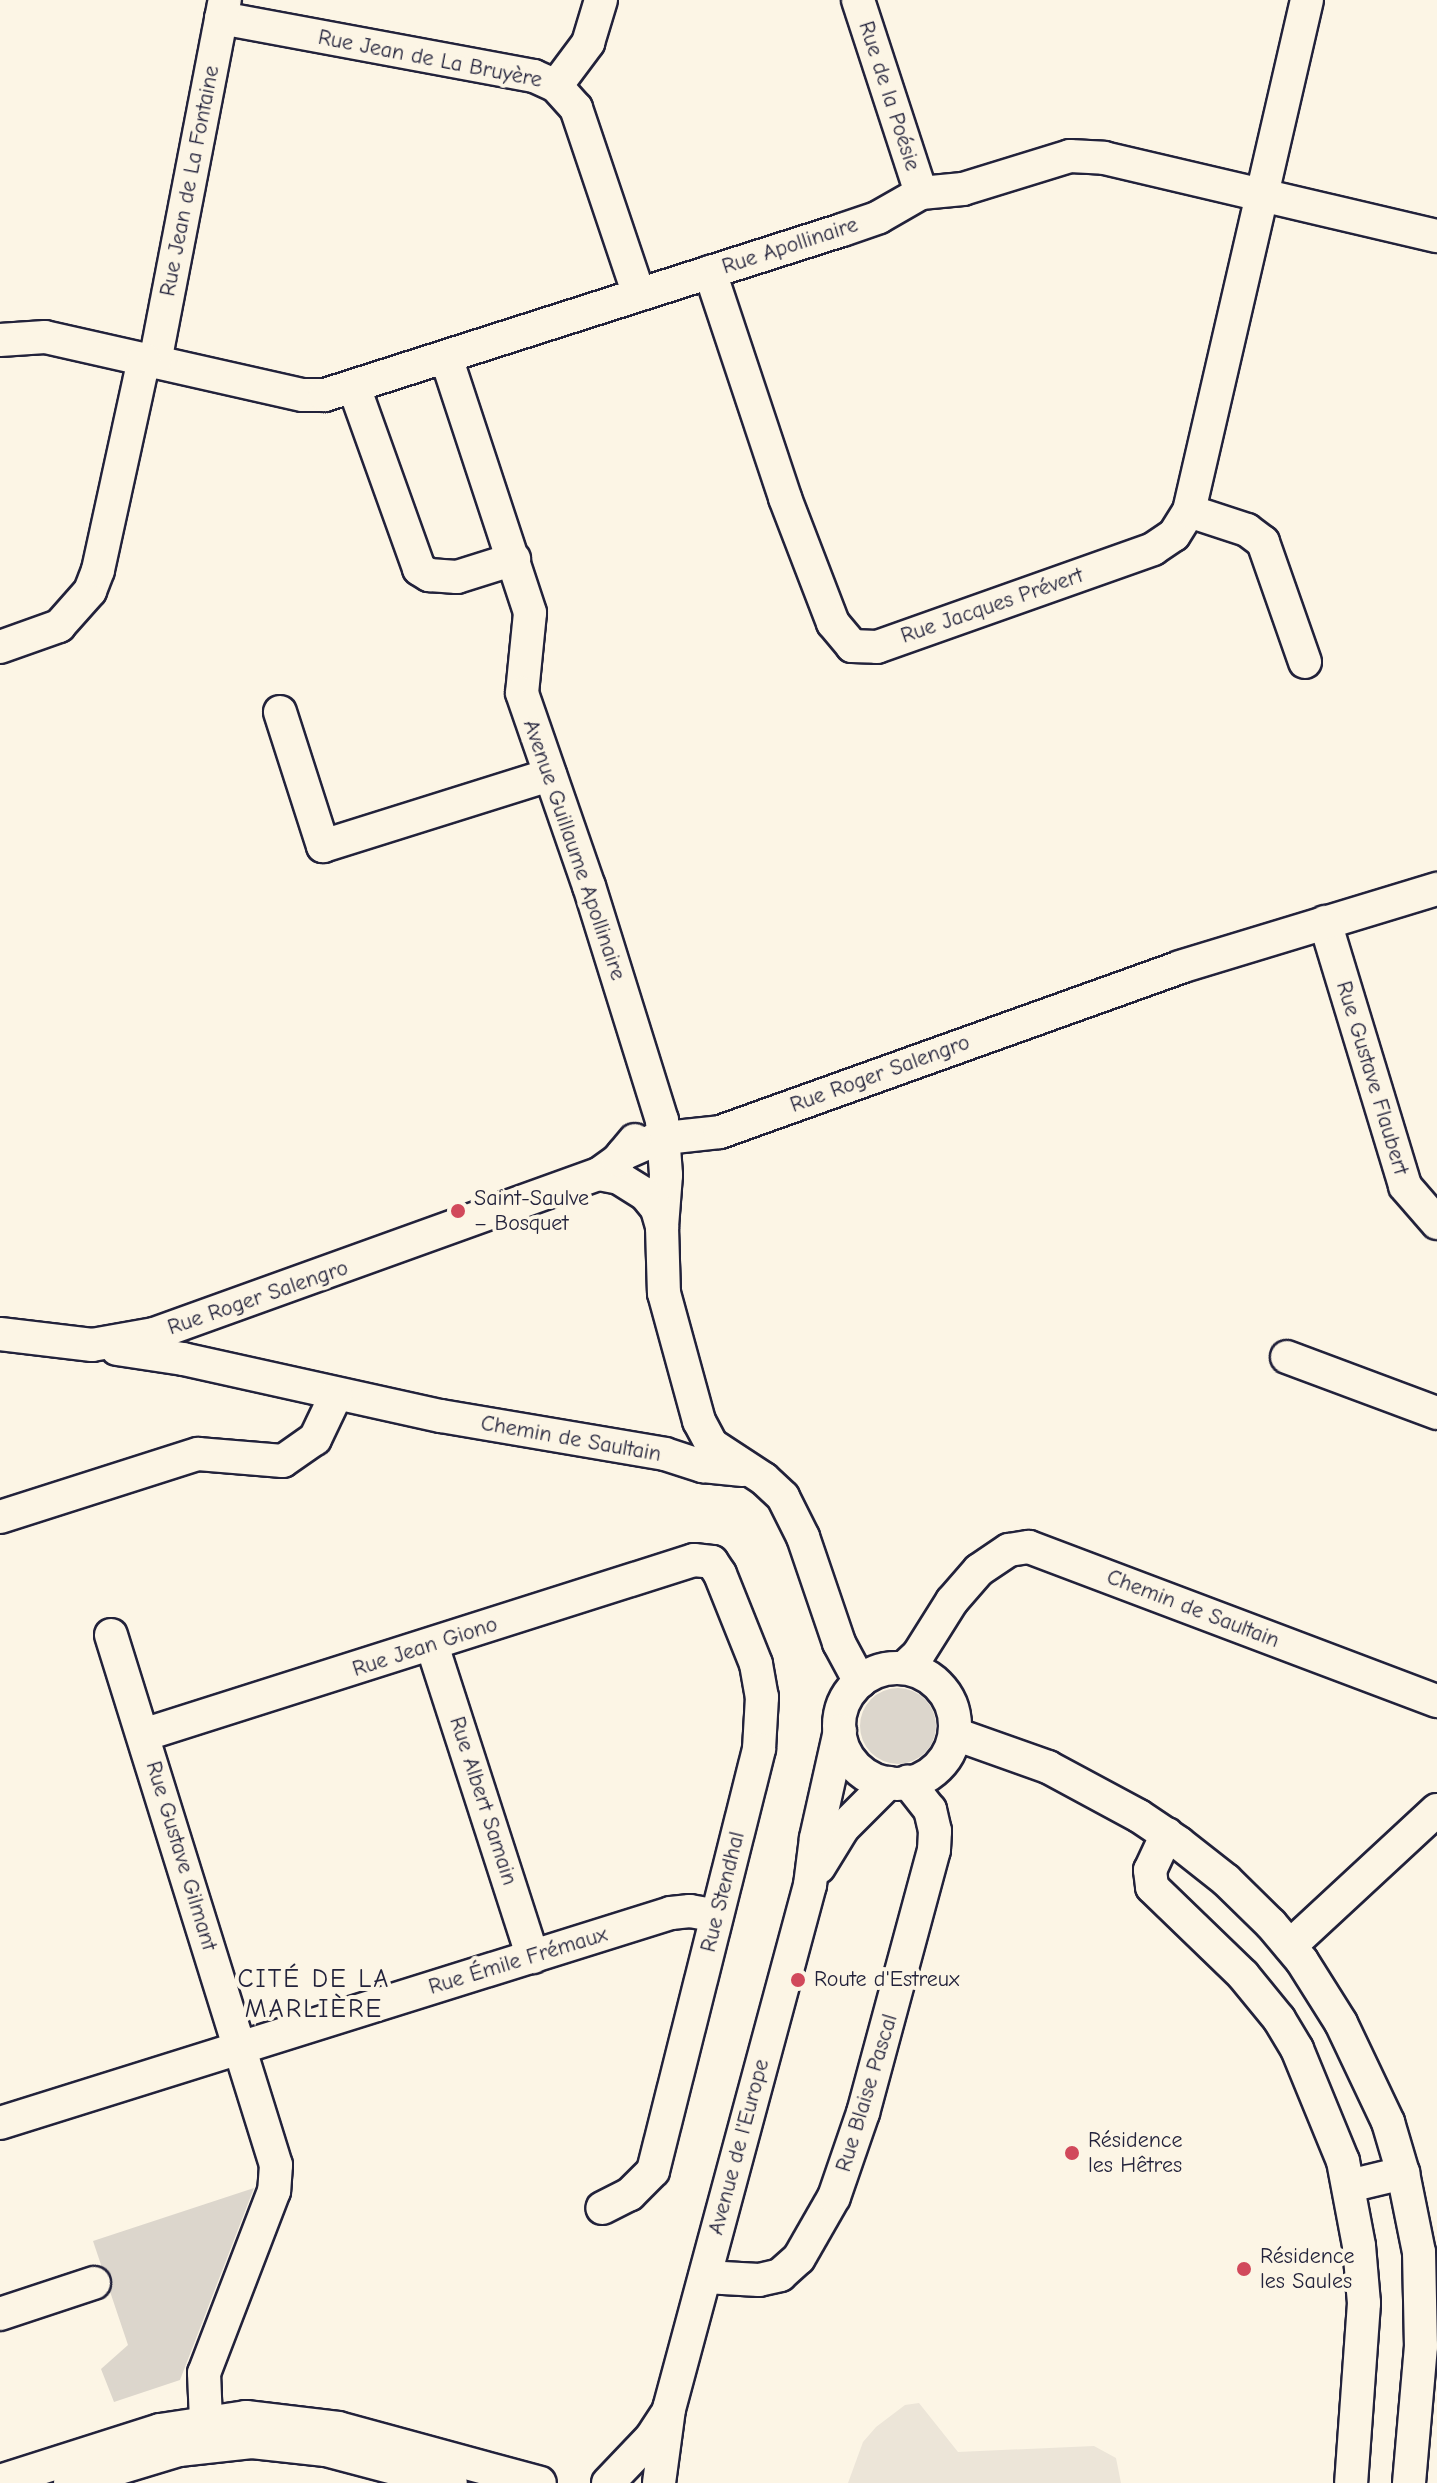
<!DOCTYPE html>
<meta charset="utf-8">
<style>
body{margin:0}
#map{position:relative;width:1437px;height:2483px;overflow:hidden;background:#fcf5e5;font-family:"Comic Neue",sans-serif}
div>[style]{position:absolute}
.built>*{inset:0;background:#ece5d8}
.green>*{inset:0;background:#dcd6cc}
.round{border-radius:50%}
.roads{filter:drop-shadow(2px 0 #22223b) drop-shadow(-2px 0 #22223b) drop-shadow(0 2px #22223b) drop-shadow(0 -2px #22223b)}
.minor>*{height:32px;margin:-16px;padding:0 16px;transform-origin:16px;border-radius:16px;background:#fcf5e5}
.minor>.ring{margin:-16px;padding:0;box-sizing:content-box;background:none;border:32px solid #fcf5e5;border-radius:50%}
.dots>*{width:22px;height:22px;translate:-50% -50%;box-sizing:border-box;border:4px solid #fcf5e5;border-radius:50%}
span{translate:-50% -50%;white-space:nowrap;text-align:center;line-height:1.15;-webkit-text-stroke:8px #fcf5e5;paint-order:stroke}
.street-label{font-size:22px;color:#22223b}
.poi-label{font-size:22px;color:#22223b}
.left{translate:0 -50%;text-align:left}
.quarter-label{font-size:26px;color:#22223b;letter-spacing:2px}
</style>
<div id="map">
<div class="built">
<div style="clip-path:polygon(919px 2403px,958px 2452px,1094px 2446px,1116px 2458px,1121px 2483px,848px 2483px,863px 2442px,876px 2427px,905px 2405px)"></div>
</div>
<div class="green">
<div class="round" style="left:860px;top:1688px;width:76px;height:76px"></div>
<div style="clip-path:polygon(254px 2188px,180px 2380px,114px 2402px,101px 2369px,128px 2345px,93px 2241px)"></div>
</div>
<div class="roads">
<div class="minor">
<div style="left:858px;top:0;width:203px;rotate:71.9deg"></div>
<div style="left:221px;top:18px;width:318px;rotate:10.5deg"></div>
<div style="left:534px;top:76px;width:24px;rotate:24deg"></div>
<div style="left:556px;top:86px;width:30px;rotate:48deg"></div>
<div style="left:576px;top:108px;width:197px;rotate:71.4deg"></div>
<div style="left:556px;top:86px;width:54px;rotate:-53.3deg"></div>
<div style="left:588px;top:43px;width:45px;rotate:-73.2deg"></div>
<div style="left:710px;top:272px;width:238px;rotate:71.6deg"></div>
<div style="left:785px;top:498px;width:134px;rotate:69deg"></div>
<div style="left:833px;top:623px;width:30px;rotate:50deg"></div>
<div style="left:852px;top:646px;width:25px;rotate:2deg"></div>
<div style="left:877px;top:647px;width:293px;rotate:-19.5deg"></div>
<div style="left:1153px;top:549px;width:25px;rotate:-34deg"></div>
<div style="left:1174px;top:535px;width:28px;rotate:-58deg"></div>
<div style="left:1189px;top:511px;width:524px;rotate:-77deg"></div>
<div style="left:0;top:340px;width:45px;rotate:-3.8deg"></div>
<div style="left:45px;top:337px;width:264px;rotate:12.7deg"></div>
<div style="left:303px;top:395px;width:22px"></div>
<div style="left:325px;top:395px;width:543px;rotate:-17.7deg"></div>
<div style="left:842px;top:230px;width:39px;rotate:-19deg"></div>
<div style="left:879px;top:217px;width:48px;rotate:-29.7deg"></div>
<div style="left:921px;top:193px;width:42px;rotate:-5.4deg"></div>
<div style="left:963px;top:189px;width:112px;rotate:-17.1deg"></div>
<div style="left:1070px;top:156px;width:34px;rotate:3deg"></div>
<div style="left:1104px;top:158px;width:342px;rotate:13.2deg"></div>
<div style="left:446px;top:357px;width:269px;rotate:71.8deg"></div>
<div style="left:530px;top:613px;width:80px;rotate:95.7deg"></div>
<div style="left:522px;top:693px;width:204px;rotate:70.9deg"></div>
<div style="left:589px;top:886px;width:245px;rotate:72.7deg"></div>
<div style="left:662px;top:1120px;width:55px;rotate:85.8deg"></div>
<div style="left:666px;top:1175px;width:52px;rotate:94.4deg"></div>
<div style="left:662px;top:1227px;width:66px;rotate:88.3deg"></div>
<div style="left:664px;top:1293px;width:133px;rotate:74.7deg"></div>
<div style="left:699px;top:1421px;width:27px;rotate:62deg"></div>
<div style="left:712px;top:1445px;width:62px;rotate:33.2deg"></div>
<div style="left:764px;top:1479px;width:26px;rotate:43deg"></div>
<div style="left:783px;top:1497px;width:45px;rotate:63.4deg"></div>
<div style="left:803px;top:1537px;width:112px;rotate:71.2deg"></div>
<div style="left:839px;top:1643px;width:44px;rotate:61.7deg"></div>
<div style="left:155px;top:362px;width:369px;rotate:-79.1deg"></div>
<div style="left:354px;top:387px;width:193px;rotate:70.3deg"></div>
<div style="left:419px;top:569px;width:12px;rotate:31deg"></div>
<div style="left:429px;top:575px;width:28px;rotate:4deg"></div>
<div style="left:457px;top:577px;width:60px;rotate:-17.5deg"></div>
<div style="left:1189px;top:511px;width:61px;rotate:18.1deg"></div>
<div style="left:1247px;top:530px;width:20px;rotate:37deg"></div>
<div style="left:1263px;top:542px;width:127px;rotate:70.7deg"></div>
<div style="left:0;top:647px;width:63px;rotate:-19.6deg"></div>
<div style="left:59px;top:626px;width:47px;rotate:-48.5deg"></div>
<div style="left:90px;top:591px;width:22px;rotate:-69deg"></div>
<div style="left:98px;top:570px;width:216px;rotate:-77.7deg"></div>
<div style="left:280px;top:712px;width:141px;rotate:72.2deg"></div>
<div style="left:323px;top:846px;width:238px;rotate:-17.4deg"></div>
<div style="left:1325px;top:922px;width:276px;rotate:73.1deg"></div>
<div style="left:1405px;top:1186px;width:49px;rotate:49.1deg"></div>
<div style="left:623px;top:1154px;width:36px;rotate:-24deg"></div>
<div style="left:656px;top:1139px;width:64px;rotate:-6.2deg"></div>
<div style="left:720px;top:1132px;width:489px;rotate:-19.7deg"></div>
<div style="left:1180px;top:967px;width:269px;rotate:-16.9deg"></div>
<div style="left:599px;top:1174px;width:20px;rotate:11deg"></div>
<div style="left:619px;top:1178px;width:31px;rotate:32deg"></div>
<div style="left:645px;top:1194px;width:19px;rotate:51deg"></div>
<div style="left:657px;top:1209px;width:19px;rotate:74deg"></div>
<div style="left:0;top:1334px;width:93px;rotate:6.8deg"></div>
<div style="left:92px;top:1345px;width:63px;rotate:-10.1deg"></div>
<div style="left:154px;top:1334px;width:473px;rotate:-19.8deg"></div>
<div style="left:599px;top:1174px;width:24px;rotate:-36deg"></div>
<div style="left:618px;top:1160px;width:26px;rotate:-50deg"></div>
<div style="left:117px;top:1349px;width:67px;rotate:8.6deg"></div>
<div style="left:183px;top:1359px;width:264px;rotate:12.5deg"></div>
<div style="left:441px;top:1416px;width:227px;rotate:9.6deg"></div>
<div style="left:665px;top:1454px;width:40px;rotate:18deg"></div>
<div style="left:703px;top:1466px;width:40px;rotate:5.7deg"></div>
<div style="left:1287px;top:1357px;width:160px;rotate:20.5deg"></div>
<div style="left:0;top:1517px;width:208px;rotate:-17.7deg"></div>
<div style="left:198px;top:1454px;width:85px;rotate:4.7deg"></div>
<div style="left:283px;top:1461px;width:39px;rotate:-35deg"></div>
<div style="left:315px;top:1439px;width:49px;rotate:-64.5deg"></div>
<div style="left:111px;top:1635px;width:555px;rotate:72.71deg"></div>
<div style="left:276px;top:2165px;width:26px;rotate:94deg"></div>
<div style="left:274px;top:2191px;width:195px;rotate:111deg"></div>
<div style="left:204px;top:2373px;width:72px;rotate:87.6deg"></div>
<div style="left:432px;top:1645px;width:328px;rotate:72.1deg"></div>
<div style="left:904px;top:1668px;width:19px;rotate:-43deg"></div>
<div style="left:918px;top:1655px;width:64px;rotate:-57.8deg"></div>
<div style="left:952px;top:1601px;width:41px;rotate:-48.9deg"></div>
<div style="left:979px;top:1570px;width:36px;rotate:-34deg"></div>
<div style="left:1009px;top:1550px;width:20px;rotate:-9deg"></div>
<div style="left:1029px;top:1547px;width:436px;rotate:20.7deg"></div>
<div class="ring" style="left:839px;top:1668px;width:84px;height:84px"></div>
<div style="left:955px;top:1734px;width:99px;rotate:19.5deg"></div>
<div style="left:1048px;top:1767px;width:103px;rotate:28.3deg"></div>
<div style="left:1139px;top:1816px;width:48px;rotate:34deg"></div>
<div style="left:1179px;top:1843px;width:60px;rotate:38.2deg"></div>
<div style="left:1226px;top:1880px;width:63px;rotate:44.4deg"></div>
<div style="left:1271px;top:1924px;width:48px;rotate:50deg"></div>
<div style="left:1302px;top:1961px;width:73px;rotate:57.8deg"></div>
<div style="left:1341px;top:2023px;width:110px;rotate:64.6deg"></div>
<div style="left:1388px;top:2122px;width:53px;rotate:73.6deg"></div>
<div style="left:1403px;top:2173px;width:81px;rotate:78.6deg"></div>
<div style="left:1419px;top:2252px;width:94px;rotate:88.8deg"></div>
<div style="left:1421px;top:2346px;width:138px;rotate:95deg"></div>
<div style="left:143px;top:1735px;width:578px;rotate:-17.62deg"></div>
<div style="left:694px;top:1560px;width:18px;rotate:6deg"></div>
<div style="left:712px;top:1562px;width:14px;rotate:56deg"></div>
<div style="left:720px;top:1574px;width:97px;rotate:68.2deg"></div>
<div style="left:756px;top:1664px;width:34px;rotate:80deg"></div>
<div style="left:762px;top:1697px;width:52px;rotate:93.3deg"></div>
<div style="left:759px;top:1749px;width:435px;rotate:104.1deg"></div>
<div style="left:653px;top:2171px;width:33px;rotate:135deg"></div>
<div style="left:630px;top:2194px;width:31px;rotate:153deg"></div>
<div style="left:1167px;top:1834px;width:40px;rotate:115deg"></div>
<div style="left:1150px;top:1870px;width:17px;rotate:83deg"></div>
<div style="left:1152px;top:1887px;width:127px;rotate:44deg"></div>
<div style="left:1243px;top:1975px;width:57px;rotate:50.7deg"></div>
<div style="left:1279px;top:2019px;width:35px;rotate:59deg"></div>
<div style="left:1297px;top:2049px;width:121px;rotate:67.7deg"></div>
<div style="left:1343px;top:2161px;width:86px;rotate:79.3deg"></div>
<div style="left:1359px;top:2246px;width:57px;rotate:85deg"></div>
<div style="left:1364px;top:2303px;width:180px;rotate:94.1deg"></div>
<div style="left:819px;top:1867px;width:46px;rotate:-58.4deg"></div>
<div style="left:843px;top:1828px;width:64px;rotate:-45deg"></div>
<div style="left:1290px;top:1946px;width:200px;rotate:-42.8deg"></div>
<div style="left:0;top:2123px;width:703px;rotate:-17.38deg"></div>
<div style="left:671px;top:1913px;width:19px;rotate:-6deg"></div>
<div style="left:690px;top:1911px;width:27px;rotate:10deg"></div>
<div style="left:1349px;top:2186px;width:56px;rotate:-13.5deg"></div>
<div style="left:705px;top:2277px;width:54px;rotate:3.2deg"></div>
<div style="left:759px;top:2280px;width:22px;rotate:-13deg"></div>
<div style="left:780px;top:2275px;width:25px;rotate:-42deg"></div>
<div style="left:799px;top:2258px;width:70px;rotate:-60.2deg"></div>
<div style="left:834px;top:2197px;width:89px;rotate:-71deg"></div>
<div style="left:863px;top:2113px;width:272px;rotate:-74.9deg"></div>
<div style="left:934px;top:1850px;width:19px;rotate:-87deg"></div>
<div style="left:935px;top:1831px;width:22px;rotate:-103deg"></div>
<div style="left:930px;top:1810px;width:36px;rotate:-128deg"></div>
<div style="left:0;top:2314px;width:99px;rotate:-18.3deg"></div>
<div style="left:0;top:2481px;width:168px;rotate:-17.7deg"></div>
<div style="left:160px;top:2430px;width:87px;rotate:-8.6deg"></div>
<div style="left:246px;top:2417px;width:93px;rotate:6.8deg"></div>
<div style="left:338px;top:2428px;width:209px;rotate:15.2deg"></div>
<div style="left:70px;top:2483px;width:114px;rotate:-16.8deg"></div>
<div style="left:179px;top:2450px;width:73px;rotate:-6.3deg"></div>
<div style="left:252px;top:2442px;width:74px;rotate:6.2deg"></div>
<div style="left:326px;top:2450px;width:129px;rotate:14.8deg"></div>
<div style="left:608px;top:2483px;width:62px;rotate:-46.3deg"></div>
<div style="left:651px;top:2438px;width:27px;rotate:-57deg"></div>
<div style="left:659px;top:2483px;width:75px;rotate:-82.3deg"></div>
<div style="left:669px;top:2409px;width:543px;rotate:-74.94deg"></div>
<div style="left:810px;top:1885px;width:47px;rotate:-82.7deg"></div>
<div style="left:816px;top:1838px;width:110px;rotate:-77.4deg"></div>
</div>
</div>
<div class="dots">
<div style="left:458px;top:1211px;background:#d1495b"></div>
<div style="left:798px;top:1980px;background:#d1495b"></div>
<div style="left:1072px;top:2153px;background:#d1495b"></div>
<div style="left:1244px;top:2269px;background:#d1495b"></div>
</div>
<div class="street-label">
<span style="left:430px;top:59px;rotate:11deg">Rue Jean de La Bruyère</span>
<span style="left:889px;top:96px;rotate:72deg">Rue de la Poésie</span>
<span style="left:190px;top:181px;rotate:-79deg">Rue Jean de La Fontaine</span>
<span style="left:790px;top:246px;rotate:-18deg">Rue Apollinaire</span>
<span style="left:992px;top:606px;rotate:-19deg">Rue Jacques Prévert</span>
<span style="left:574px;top:850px;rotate:71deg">Avenue Guillaume Apollinaire</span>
<span style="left:880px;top:1074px;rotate:-20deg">Rue Roger Salengro</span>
<span style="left:1372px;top:1078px;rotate:73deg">Rue Gustave Flaubert</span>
<span style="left:258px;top:1298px;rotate:-19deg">Rue Roger Salengro</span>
<span style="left:571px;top:1439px;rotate:10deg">Chemin de Saultain</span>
<span style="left:1193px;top:1609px;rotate:21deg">Chemin de Saultain</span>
<span style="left:425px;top:1647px;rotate:-18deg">Rue Jean Giono</span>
<span style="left:483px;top:1801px;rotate:72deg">Rue Albert Samain</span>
<span style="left:181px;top:1856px;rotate:73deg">Rue Gustave Gilmant</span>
<span style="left:723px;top:1892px;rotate:-76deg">Rue Stendhal</span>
<span style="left:518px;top:1961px;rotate:-17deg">Rue Émile Frémaux</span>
<span style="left:867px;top:2093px;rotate:-73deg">Rue Blaise Pascal</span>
<span style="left:739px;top:2147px;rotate:-75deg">Avenue de l'Europe</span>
</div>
<div class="poi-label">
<span class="left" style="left:474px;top:1211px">Saint-Saulve<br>– Bosquet</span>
<span class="left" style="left:814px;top:1980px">Route d'Estreux</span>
<span class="left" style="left:1088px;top:2153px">Résidence<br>les Hêtres</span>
<span class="left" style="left:1260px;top:2269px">Résidence<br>les Saules</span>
</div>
<div class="quarter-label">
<span style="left:314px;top:1995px">CITÉ DE LA<br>MARLIÈRE</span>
</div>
</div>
